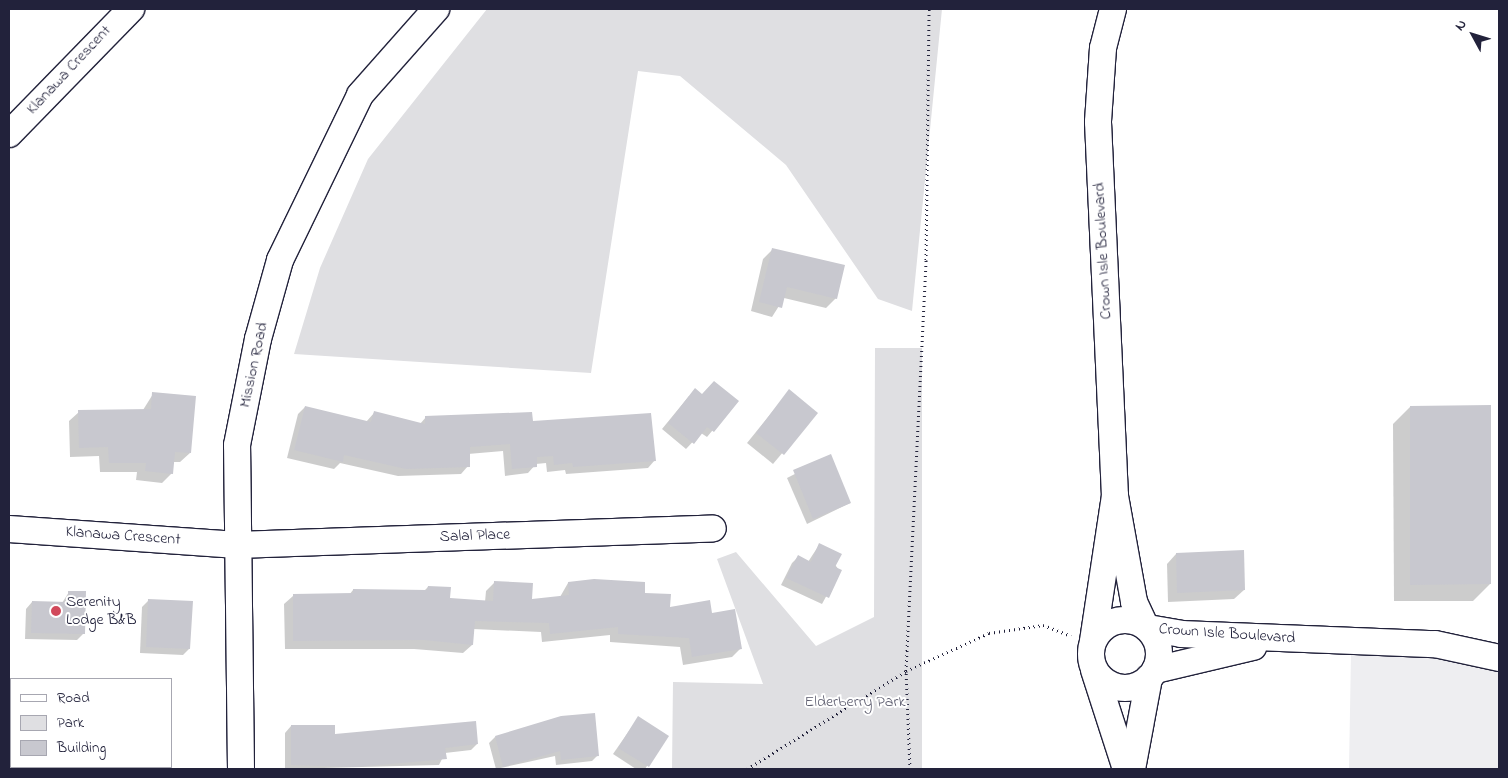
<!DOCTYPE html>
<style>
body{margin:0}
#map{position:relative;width:1508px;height:778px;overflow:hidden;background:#fff;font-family:"Indie Flower",sans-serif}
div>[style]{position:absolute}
.built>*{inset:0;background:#eeeef1}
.green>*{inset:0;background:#dfdfe2}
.shadow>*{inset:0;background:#0003}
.building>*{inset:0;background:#c8c8cf}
.path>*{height:3px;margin-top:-1.5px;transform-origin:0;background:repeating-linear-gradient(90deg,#22223b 0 1px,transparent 0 5px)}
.roads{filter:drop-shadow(1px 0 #22223b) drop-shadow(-1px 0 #22223b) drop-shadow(0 1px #22223b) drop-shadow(0 -1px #22223b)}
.minor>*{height:26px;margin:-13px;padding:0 13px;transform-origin:13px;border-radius:13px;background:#fff}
.minor>.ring{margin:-13px;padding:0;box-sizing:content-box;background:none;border:26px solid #fff;border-radius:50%}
.dots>*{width:14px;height:14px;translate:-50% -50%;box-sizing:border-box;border:2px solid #fff;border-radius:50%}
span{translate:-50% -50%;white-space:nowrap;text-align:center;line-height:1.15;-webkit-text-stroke:4px #fff;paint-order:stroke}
.street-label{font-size:16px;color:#22223b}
.poi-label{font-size:16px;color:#22223b}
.left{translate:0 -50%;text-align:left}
.park-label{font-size:16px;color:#5b5b6d}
.frame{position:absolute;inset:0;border:10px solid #22223b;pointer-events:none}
.legend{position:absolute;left:10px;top:678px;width:162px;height:90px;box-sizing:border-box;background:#fff;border:1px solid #a7a7b1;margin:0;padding:6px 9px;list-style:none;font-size:15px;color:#22223b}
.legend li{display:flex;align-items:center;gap:10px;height:25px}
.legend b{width:25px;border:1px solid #a7a7b1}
.north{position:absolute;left:1448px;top:10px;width:50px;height:50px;-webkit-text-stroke:4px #fff;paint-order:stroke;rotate:309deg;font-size:14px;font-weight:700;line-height:20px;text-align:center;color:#22223b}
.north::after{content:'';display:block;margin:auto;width:18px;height:22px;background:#22223b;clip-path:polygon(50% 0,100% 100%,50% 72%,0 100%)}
</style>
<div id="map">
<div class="built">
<div style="clip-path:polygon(1351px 653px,1428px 654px,1499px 672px,1499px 769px,1349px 769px)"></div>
</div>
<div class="green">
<div style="clip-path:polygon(487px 9px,942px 9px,912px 311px,878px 299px,786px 165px,680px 76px,638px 71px,591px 373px,294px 354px,320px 268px,368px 159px)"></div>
<div style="clip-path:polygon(875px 348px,922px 348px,922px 769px,672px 769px,673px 682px,763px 684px,717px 559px,736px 552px,816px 646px,874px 617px)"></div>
</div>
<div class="shadow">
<div style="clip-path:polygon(773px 249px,836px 298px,826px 308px,784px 298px,772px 317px,751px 311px,763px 259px)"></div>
<div style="clip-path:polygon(789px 391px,816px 413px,773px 464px,747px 443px)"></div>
<div style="clip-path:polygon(153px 394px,190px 453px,180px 462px,173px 462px,172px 473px,162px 483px,136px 480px,137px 472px,100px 472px,99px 456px,70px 457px,69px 421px,79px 412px,143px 410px)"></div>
<div style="clip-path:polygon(689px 396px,737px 401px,707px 437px,701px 433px,686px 449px,662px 429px)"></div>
<div style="clip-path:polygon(305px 407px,366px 422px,374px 413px,420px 424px,426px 417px,532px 422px,655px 460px,648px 468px,566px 474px,565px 470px,547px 472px,546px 463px,536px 464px,528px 473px,505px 476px,503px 451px,468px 454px,468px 466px,461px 474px,398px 476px,340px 463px,334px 469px,287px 458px,298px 414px)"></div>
<div style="clip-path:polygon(1410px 407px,1490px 584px,1473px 601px,1394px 601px,1393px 424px)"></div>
<div style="clip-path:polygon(830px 456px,850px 503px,807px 524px,787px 478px)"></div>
<div style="clip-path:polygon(819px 545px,840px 571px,822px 604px,781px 585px,792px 563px,798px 557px,808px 562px)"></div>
<div style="clip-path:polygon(1176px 554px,1244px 590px,1234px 599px,1168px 602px,1167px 564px)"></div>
<div style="clip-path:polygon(494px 583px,531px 600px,560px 597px,568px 583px,644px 584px,643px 594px,669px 609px,711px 614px,741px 648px,732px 657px,683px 665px,680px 647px,610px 642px,610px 635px,542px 642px,541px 632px,473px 629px,472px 645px,463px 653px,414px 649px,285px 649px,284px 604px,293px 596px,349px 595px,353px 590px,424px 591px,428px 587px,449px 599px,485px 602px,486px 591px)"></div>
<div style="clip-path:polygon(69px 592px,83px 634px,77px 640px,25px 639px,26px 609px,32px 602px,62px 603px)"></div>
<div style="clip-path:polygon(149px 600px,189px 649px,183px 655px,140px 653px,142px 607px)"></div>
<div style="clip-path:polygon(638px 718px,667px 736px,645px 769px,636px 769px,613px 754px)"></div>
<div style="clip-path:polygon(291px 726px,334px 736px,477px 744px,471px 750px,445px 753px,439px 765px,285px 769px,285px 733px)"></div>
<div style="clip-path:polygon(495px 737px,598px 755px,592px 761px,556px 765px,555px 756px,496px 769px,489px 743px)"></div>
</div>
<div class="building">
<div style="clip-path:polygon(772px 248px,845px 265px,837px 299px,787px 287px,782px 308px,759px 302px)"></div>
<div style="clip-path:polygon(714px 381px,739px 401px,714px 432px,707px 427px,694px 444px,668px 423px,695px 388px,702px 394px)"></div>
<div style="clip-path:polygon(789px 389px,818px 413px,784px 455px,756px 433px)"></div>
<div style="clip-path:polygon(152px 392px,196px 396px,191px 453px,175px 452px,173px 474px,145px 471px,146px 463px,109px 463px,108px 447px,79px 448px,78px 410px,151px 409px)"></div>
<div style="clip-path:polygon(1491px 405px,1491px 584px,1410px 585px,1410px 406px)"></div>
<div style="clip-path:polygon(305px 406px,371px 422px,374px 411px,425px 424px,425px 416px,532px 412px,533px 421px,651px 413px,656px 461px,573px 467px,572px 463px,554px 465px,553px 456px,537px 457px,537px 467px,512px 469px,510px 444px,470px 447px,470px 467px,406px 469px,344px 455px,343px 462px,294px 450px)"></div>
<div style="clip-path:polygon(831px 454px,851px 503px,813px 519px,793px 470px)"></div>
<div style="clip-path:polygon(819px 543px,842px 554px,835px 567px,842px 570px,829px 598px,786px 578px,798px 555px,811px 562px)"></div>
<div style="clip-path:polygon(1244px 550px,1245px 590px,1177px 593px,1176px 553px)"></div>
<div style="clip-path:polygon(594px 579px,645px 582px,645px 593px,671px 594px,670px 607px,710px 600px,712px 613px,735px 609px,742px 649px,692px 657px,689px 638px,618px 634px,618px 627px,550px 634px,549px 623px,475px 621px,473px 645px,424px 640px,293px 641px,293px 594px,353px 593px,353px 589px,427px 590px,428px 586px,451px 587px,450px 598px,493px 601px,494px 581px,533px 583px,532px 599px,569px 595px,568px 582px)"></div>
<div style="clip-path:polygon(68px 591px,86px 591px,85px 634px,31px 633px,32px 601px,68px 602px)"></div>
<div style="clip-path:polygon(148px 599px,193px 601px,190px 649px,146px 647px)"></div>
<div style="clip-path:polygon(595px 713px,599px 756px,561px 760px,560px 751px,503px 767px,495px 736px,561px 716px)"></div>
<div style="clip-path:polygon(638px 716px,669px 736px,649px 767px,618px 748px)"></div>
<div style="clip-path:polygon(476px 721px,478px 744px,445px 748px,447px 759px,355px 767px,291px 765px,291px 725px,335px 725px,335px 734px)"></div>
</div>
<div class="path">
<div style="left:747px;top:769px;width:187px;rotate:-31.6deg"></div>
<div style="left:906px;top:671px;width:91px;rotate:-24.6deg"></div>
<div style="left:989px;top:633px;width:55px;rotate:-8.4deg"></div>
<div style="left:1043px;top:625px;width:30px;rotate:21deg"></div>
<div style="left:910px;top:769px;width:98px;rotate:-92.3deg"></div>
<div style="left:906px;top:671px;width:411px;rotate:-87.2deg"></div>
<div style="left:926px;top:260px;width:251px;rotate:-89.3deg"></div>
</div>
<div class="roads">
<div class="minor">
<div style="left:1113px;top:9px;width:40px;rotate:104.4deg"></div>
<div style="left:1103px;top:48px;width:74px;rotate:93.9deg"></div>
<div style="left:1098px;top:122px;width:374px;rotate:87.4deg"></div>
<div style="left:9px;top:134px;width:175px;rotate:-45.7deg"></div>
<div style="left:9px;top:529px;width:229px;rotate:4deg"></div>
<div style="left:237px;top:545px;width:476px;rotate:-2deg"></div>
<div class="ring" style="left:1091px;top:620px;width:42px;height:42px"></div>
<div style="left:1148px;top:628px;width:34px;rotate:10deg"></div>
<div style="left:1181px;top:634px;width:254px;rotate:2.3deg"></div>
<div style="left:1435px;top:644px;width:66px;rotate:12.3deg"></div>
<div style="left:1093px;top:641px;width:147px;rotate:-81.4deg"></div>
<div style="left:1115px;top:496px;width:108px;rotate:79.8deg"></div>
<div style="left:1134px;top:602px;width:26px;rotate:65deg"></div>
<div style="left:1094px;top:670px;width:104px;rotate:72.1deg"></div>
<div style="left:1155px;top:670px;width:101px;rotate:-13.2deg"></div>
<div style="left:241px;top:769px;width:324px;rotate:-90.7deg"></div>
<div style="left:237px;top:445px;width:108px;rotate:-78.8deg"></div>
<div style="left:258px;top:339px;width:82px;rotate:-74.4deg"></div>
<div style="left:280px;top:260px;width:183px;rotate:-64.1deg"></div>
<div style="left:360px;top:95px;width:115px;rotate:-48.5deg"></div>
<div style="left:1132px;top:769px;width:93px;rotate:-79.4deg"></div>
</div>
</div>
<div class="dots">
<div style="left:56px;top:611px;background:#d1495b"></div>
</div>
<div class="street-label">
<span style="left:69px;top:70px;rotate:-47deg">Klanawa Crescent</span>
<span style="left:1103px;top:251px;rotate:-93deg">Crown Isle Boulevard</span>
<span style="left:254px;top:365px;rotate:-78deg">Mission Road</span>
<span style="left:123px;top:536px;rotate:4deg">Klanawa Crescent</span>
<span style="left:475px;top:536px;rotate:-2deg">Salal Place</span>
<span style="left:1227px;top:634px;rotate:4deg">Crown Isle Boulevard</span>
</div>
<div class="poi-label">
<span class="left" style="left:66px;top:611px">Serenity<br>Lodge B&amp;B</span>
</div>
<div class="park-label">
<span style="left:855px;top:702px">Elderberry Park</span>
</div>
<div class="frame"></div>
<ul class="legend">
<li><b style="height:6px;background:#fff"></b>Road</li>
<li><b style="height:14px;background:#dfdfe2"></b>Park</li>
<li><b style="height:14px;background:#c8c8cf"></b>Building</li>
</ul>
<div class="north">N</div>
</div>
